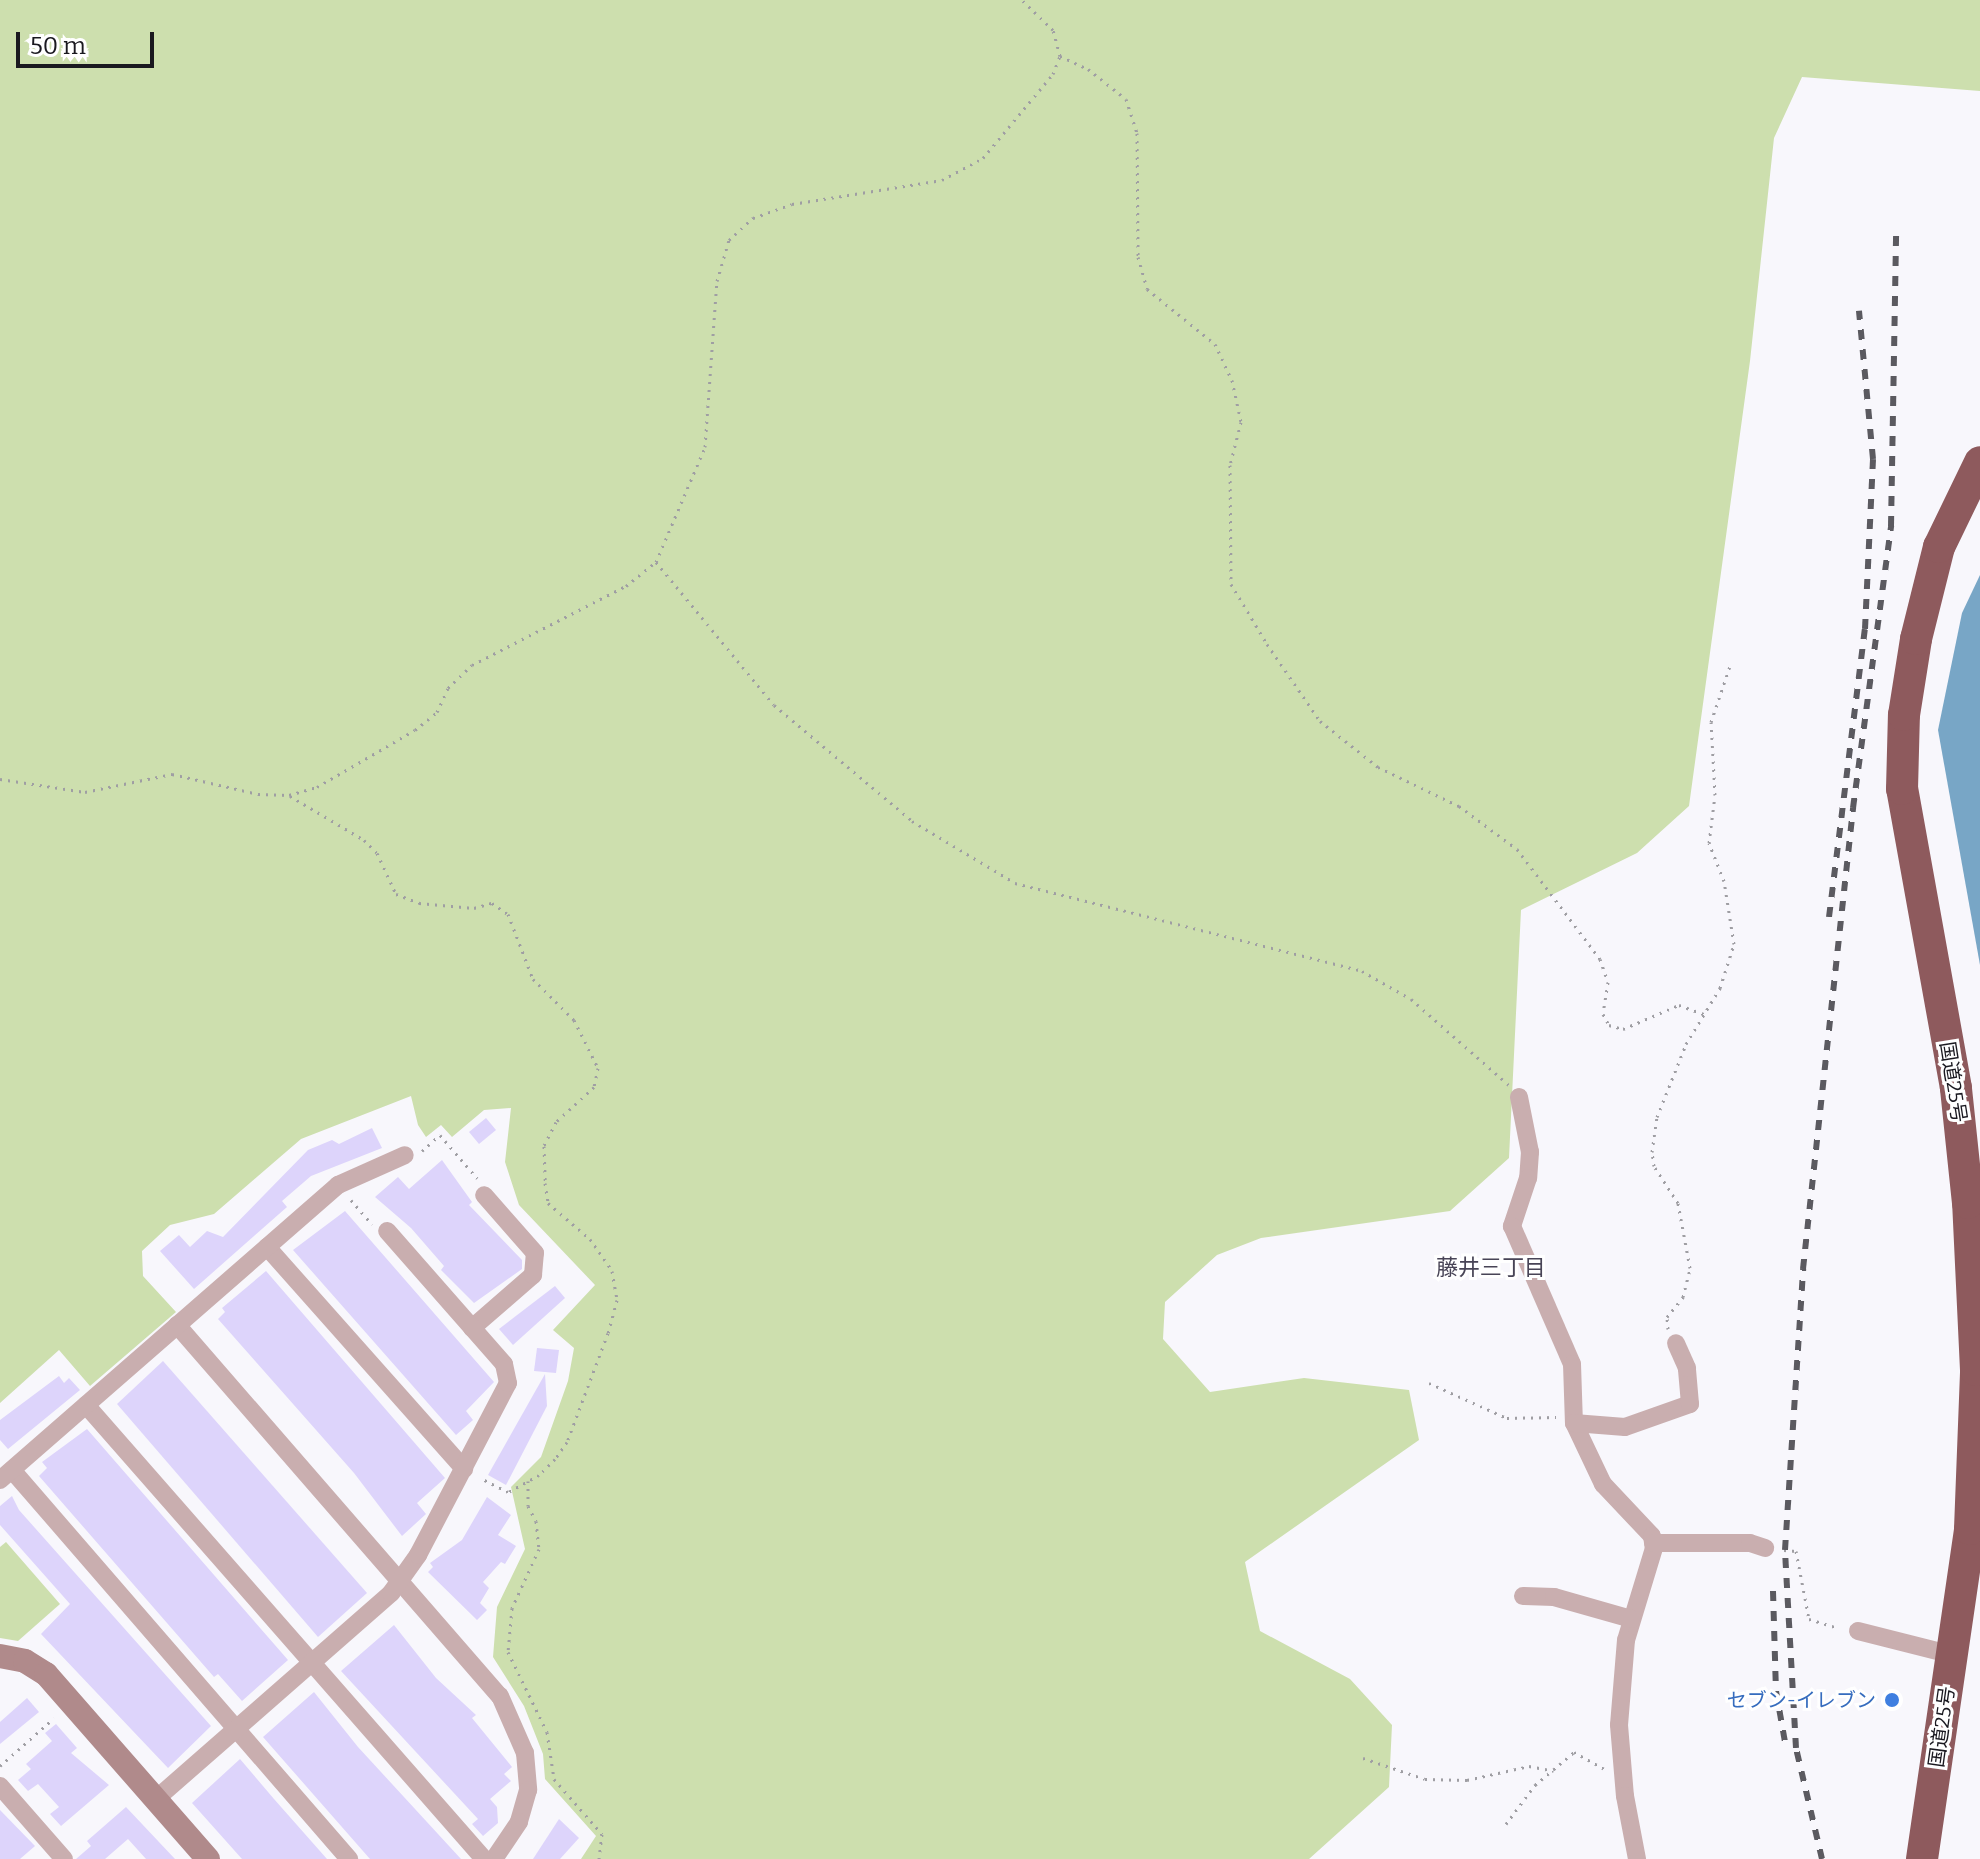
<!DOCTYPE html>
<meta charset="utf-8">
<style>
body{margin:0}
#map{position:relative;width:1980px;height:1859px;overflow:hidden;background:#f8f7fc;font-family:Bitter,"Noto Sans JP",serif}
div>[style]{position:absolute}
.green>*{inset:0;background:#cddfae}
.water>*{inset:0;background:#78a6c6}
.building>*{inset:0;background:#ddd4fb}
.path>*{height:3px;margin-top:-1.5px;transform-origin:0;background:repeating-linear-gradient(90deg,#9f9ea3 0 2px,transparent 0 8px)}
.street>*{height:18px;margin:-9px;padding:0 9px;transform-origin:9px;border-radius:9px;background:#c9aeaf}
.secondary>*{height:24px;margin:-12px;padding:0 12px;transform-origin:12px;border-radius:12px;background:#b08a8b}
.highway>*{height:32px;margin:-16px;padding:0 16px;transform-origin:16px;border-radius:16px;background:#8e5a5d}
.rail>*{height:6px;margin-top:-3px;transform-origin:0;background:repeating-linear-gradient(90deg,#5b5a60 0 10px,transparent 0 20px)}
.dots>*{width:22px;height:22px;translate:-50% -50%;box-sizing:border-box;border:4px solid #fff;border-radius:50%}
span{translate:-50% -50%;white-space:nowrap;text-align:center;line-height:1.15;-webkit-text-stroke:6px #fff;paint-order:stroke}
.street-label{font-size:20px;color:#1a1920}
.shop-label{font-size:20px;color:#366cbe}
.right{translate:-100% -50%;text-align:right}
.neighbourhood-label{font-size:22px;color:#484456}
.scale{position:absolute;left:16px;top:32px;width:138px;height:36px;box-sizing:border-box;border:4px solid #1a1920;border-top:0;padding-left:10px;font-size:24px;line-height:28px;white-space:nowrap;color:#1a1920;-webkit-text-stroke:6px #fff;paint-order:stroke}
</style>
<div id="map">
<div class="green">
<div style="clip-path:polygon(0 0,1980px 0,1980px 91px,1802px 77px,1774px 138px,1750px 361px,1689px 806px,1637px 853px,1521px 910px,1509px 1158px,1450px 1211px,1261px 1238px,1217px 1255px,1165px 1302px,1163px 1339px,1210px 1392px,1304px 1378px,1409px 1390px,1419px 1440px,1245px 1562px,1260px 1631px,1350px 1679px,1392px 1725px,1389px 1787px,1309px 1859px,581px 1859px,596px 1836px,545px 1779px,543px 1754px,524px 1706px,493px 1657px,497px 1607px,525px 1549px,511px 1487px,541px 1457px,568px 1381px,574px 1348px,553px 1330px,595px 1285px,519px 1205px,505px 1162px,511px 1108px,484px 1110px,452px 1137px,441px 1125px,426px 1137px,418px 1125px,411px 1096px,301px 1139px,214px 1214px,170px 1225px,142px 1251px,143px 1276px,176px 1312px,90px 1386px,59px 1350px,0 1403px)"></div>
<div style="clip-path:polygon(6px 1542px,60px 1604px,18px 1641px,0 1638px,0 1547px)"></div>
</div>
<div class="water">
<div style="clip-path:polygon(1980px 575px,1980px 965px,1938px 730px,1962px 613px)"></div>
</div>
<div class="building">
<div style="clip-path:polygon(486px 1118px,496px 1130px,479px 1144px,469px 1132px)"></div>
<div style="clip-path:polygon(372px 1128px,382px 1148px,311px 1176px,282px 1201px,287px 1207px,194px 1289px,160px 1251px,179px 1235px,190px 1247px,207px 1231px,223px 1237px,308px 1150px,332px 1140px,339px 1144px)"></div>
<div style="clip-path:polygon(442px 1160px,472px 1202px,469px 1205px,522px 1260px,522px 1269px,474px 1303px,441px 1270px,444px 1266px,411px 1228px,375px 1197px,398px 1177px,409px 1189px)"></div>
<div style="clip-path:polygon(345px 1211px,494px 1382px,466px 1411px,473px 1420px,456px 1435px,293px 1250px)"></div>
<div style="clip-path:polygon(266px 1271px,445px 1478px,417px 1503px,426px 1514px,402px 1536px,354px 1473px,218px 1319px,225px 1312px,222px 1308px)"></div>
<div style="clip-path:polygon(555px 1286px,565px 1298px,513px 1345px,499px 1329px)"></div>
<div style="clip-path:polygon(537px 1348px,559px 1350px,556px 1373px,534px 1371px)"></div>
<div style="clip-path:polygon(163px 1361px,367px 1593px,318px 1637px,117px 1404px)"></div>
<div style="clip-path:polygon(545px 1374px,547px 1406px,506px 1485px,488px 1475px)"></div>
<div style="clip-path:polygon(59px 1376px,64px 1383px,69px 1378px,80px 1390px,8px 1449px,0 1440px,0 1420px)"></div>
<div style="clip-path:polygon(87px 1429px,288px 1660px,242px 1701px,218px 1674px,214px 1677px,39px 1476px,47px 1468px,42px 1462px)"></div>
<div style="clip-path:polygon(12px 1496px,19px 1510px,211px 1726px,168px 1768px,41px 1634px,70px 1604px,0 1525px,0 1506px)"></div>
<div style="clip-path:polygon(487px 1497px,511px 1515px,498px 1535px,516px 1546px,505px 1564px,501px 1562px,483px 1582px,489px 1588px,480px 1603px,487px 1610px,477px 1620px,428px 1572px,433px 1567px,430px 1563px,462px 1540px)"></div>
<div style="clip-path:polygon(394px 1625px,436px 1678px,476px 1715px,472px 1718px,512px 1767px,504px 1774px,511px 1781px,490px 1799px,497px 1807px,498px 1823px,483px 1836px,472px 1824px,478px 1819px,341px 1671px)"></div>
<div style="clip-path:polygon(314px 1692px,358px 1747px,461px 1859px,370px 1859px,263px 1737px)"></div>
<div style="clip-path:polygon(27px 1698px,39px 1712px,0 1744px,0 1722px)"></div>
<div style="clip-path:polygon(56px 1724px,77px 1748px,71px 1753px,109px 1785px,61px 1826px,50px 1814px,59px 1807px,38px 1784px,28px 1791px,18px 1780px,31px 1769px,26px 1764px,52px 1741px,45px 1733px)"></div>
<div style="clip-path:polygon(240px 1759px,274px 1799px,327px 1859px,242px 1859px,192px 1803px)"></div>
<div style="clip-path:polygon(126px 1807px,175px 1859px,146px 1859px,128px 1839px,105px 1859px,76px 1859px,91px 1846px,87px 1841px)"></div>
<div style="clip-path:polygon(0 1810px,35px 1846px,20px 1859px,0 1859px)"></div>
<div style="clip-path:polygon(559px 1819px,579px 1838px,560px 1859px,533px 1859px)"></div>
</div>
<div class="path">
<div style="left:1060px;top:56px;width:31px;rotate:25deg"></div>
<div style="left:1088px;top:69px;width:48px;rotate:38.3deg"></div>
<div style="left:1126px;top:99px;width:36px;rotate:72deg"></div>
<div style="left:1137px;top:133px;width:124px;rotate:89.5deg"></div>
<div style="left:1138px;top:257px;width:33px;rotate:74deg"></div>
<div style="left:1147px;top:289px;width:87px;rotate:39deg"></div>
<div style="left:1215px;top:344px;width:40px;rotate:65deg"></div>
<div style="left:1232px;top:380px;width:43px;rotate:77.9deg"></div>
<div style="left:1241px;top:422px;width:44px;rotate:104.3deg"></div>
<div style="left:1230px;top:465px;width:119px;rotate:89.5deg"></div>
<div style="left:1231px;top:584px;width:70px;rotate:59deg"></div>
<div style="left:1267px;top:644px;width:93px;rotate:55.5deg"></div>
<div style="left:1320px;top:721px;width:74px;rotate:38.4deg"></div>
<div style="left:1378px;top:767px;width:90px;rotate:25.7deg"></div>
<div style="left:1459px;top:806px;width:72px;rotate:36.6deg"></div>
<div style="left:1517px;top:849px;width:138px;rotate:53deg"></div>
<div style="left:1600px;top:959px;width:24px;rotate:71deg"></div>
<div style="left:1608px;top:982px;width:32px;rotate:99deg"></div>
<div style="left:1603px;top:1014px;width:13px;rotate:61deg"></div>
<div style="left:1609px;top:1025px;width:15px;rotate:16deg"></div>
<div style="left:1623px;top:1029px;width:61px;rotate:-23.2deg"></div>
<div style="left:1679px;top:1005px;width:27px;rotate:20deg"></div>
<div style="left:656px;top:562px;width:185px;rotate:50.5deg"></div>
<div style="left:774px;top:705px;width:180px;rotate:40deg"></div>
<div style="left:912px;top:821px;width:120px;rotate:31deg"></div>
<div style="left:1015px;top:883px;width:358px;rotate:14.2deg"></div>
<div style="left:1362px;top:971px;width:56px;rotate:29.7deg"></div>
<div style="left:1411px;top:999px;width:130px;rotate:41.3deg"></div>
<div style="left:0;top:779px;width:86px;rotate:8.7deg"></div>
<div style="left:85px;top:792px;width:89px;rotate:-11.7deg"></div>
<div style="left:172px;top:774px;width:88px;rotate:13.1deg"></div>
<div style="left:258px;top:794px;width:31px;rotate:2deg"></div>
<div style="left:289px;top:795px;width:29px;rotate:-16deg"></div>
<div style="left:317px;top:787px;width:113px;rotate:-30.2deg"></div>
<div style="left:415px;top:730px;width:28px;rotate:-39deg"></div>
<div style="left:437px;top:712px;width:26px;rotate:-65deg"></div>
<div style="left:448px;top:688px;width:33px;rotate:-44deg"></div>
<div style="left:472px;top:665px;width:173px;rotate:-27.2deg"></div>
<div style="left:626px;top:586px;width:38px;rotate:-39deg"></div>
<div style="left:656px;top:562px;width:125px;rotate:-66.9deg"></div>
<div style="left:705px;top:447px;width:166px;rotate:-85.9deg"></div>
<div style="left:717px;top:281px;width:43px;rotate:-73.7deg"></div>
<div style="left:729px;top:240px;width:33px;rotate:-43deg"></div>
<div style="left:753px;top:218px;width:41px;rotate:-19.7deg"></div>
<div style="left:792px;top:204px;width:152px;rotate:-9.1deg"></div>
<div style="left:942px;top:180px;width:47px;rotate:-28.2deg"></div>
<div style="left:983px;top:158px;width:109px;rotate:-50.2deg"></div>
<div style="left:1053px;top:74px;width:19px;rotate:-69deg"></div>
<div style="left:1060px;top:56px;width:27px;rotate:-105deg"></div>
<div style="left:1053px;top:30px;width:43px;rotate:-135.9deg"></div>
<div style="left:290px;top:796px;width:86px;rotate:30.7deg"></div>
<div style="left:364px;top:840px;width:18px;rotate:45deg"></div>
<div style="left:377px;top:853px;width:45px;rotate:65.1deg"></div>
<div style="left:396px;top:894px;width:25px;rotate:21deg"></div>
<div style="left:419px;top:903px;width:55px;rotate:5.2deg"></div>
<div style="left:474px;top:908px;width:19px;rotate:-16deg"></div>
<div style="left:492px;top:903px;width:19px;rotate:35deg"></div>
<div style="left:508px;top:914px;width:70px;rotate:69deg"></div>
<div style="left:533px;top:979px;width:58px;rotate:45deg"></div>
<div style="left:574px;top:1020px;width:54px;rotate:63.4deg"></div>
<div style="left:598px;top:1068px;width:19px;rotate:102deg"></div>
<div style="left:594px;top:1087px;width:52px;rotate:137.4deg"></div>
<div style="left:556px;top:1122px;width:27px;rotate:117deg"></div>
<div style="left:544px;top:1146px;width:37px;rotate:88deg"></div>
<div style="left:545px;top:1183px;width:20px;rotate:81deg"></div>
<div style="left:548px;top:1203px;width:55px;rotate:40.6deg"></div>
<div style="left:590px;top:1239px;width:39px;rotate:55deg"></div>
<div style="left:612px;top:1271px;width:29px;rotate:80deg"></div>
<div style="left:617px;top:1300px;width:34px;rotate:105deg"></div>
<div style="left:608px;top:1333px;width:116px;rotate:110.6deg"></div>
<div style="left:567px;top:1442px;width:21px;rotate:125deg"></div>
<div style="left:555px;top:1459px;width:23px;rotate:135deg"></div>
<div style="left:539px;top:1475px;width:35px;rotate:151deg"></div>
<div style="left:508px;top:1492px;width:30px;rotate:-153deg"></div>
<div style="left:422px;top:1151px;width:24px;rotate:-42deg"></div>
<div style="left:440px;top:1135px;width:57px;rotate:49.3deg"></div>
<div style="left:351px;top:1200px;width:32px;rotate:49deg"></div>
<div style="left:1668px;top:1329px;width:12px;rotate:-95deg"></div>
<div style="left:1667px;top:1317px;width:26px;rotate:-51deg"></div>
<div style="left:1683px;top:1297px;width:30px;rotate:-76deg"></div>
<div style="left:1690px;top:1268px;width:66px;rotate:-100.5deg"></div>
<div style="left:1678px;top:1203px;width:44px;rotate:-123deg"></div>
<div style="left:1654px;top:1166px;width:14px;rotate:-98deg"></div>
<div style="left:1652px;top:1152px;width:35px;rotate:-82deg"></div>
<div style="left:1657px;top:1117px;width:79px;rotate:-68.3deg"></div>
<div style="left:1686px;top:1044px;width:66px;rotate:-58.7deg"></div>
<div style="left:1720px;top:988px;width:46px;rotate:-72.3deg"></div>
<div style="left:1734px;top:944px;width:64px;rotate:-99deg"></div>
<div style="left:1724px;top:881px;width:41px;rotate:-111.5deg"></div>
<div style="left:1709px;top:843px;width:48px;rotate:-82.9deg"></div>
<div style="left:1715px;top:795px;width:73px;rotate:-93.1deg"></div>
<div style="left:1711px;top:722px;width:59px;rotate:-71.3deg"></div>
<div style="left:1429px;top:1383px;width:85px;rotate:24.2deg"></div>
<div style="left:1507px;top:1418px;width:49px;rotate:-1.2deg"></div>
<div style="left:528px;top:1481px;width:25px;rotate:90deg"></div>
<div style="left:528px;top:1506px;width:17px;rotate:62deg"></div>
<div style="left:536px;top:1521px;width:28px;rotate:84deg"></div>
<div style="left:539px;top:1549px;width:65px;rotate:114.6deg"></div>
<div style="left:512px;top:1608px;width:44px;rotate:95.2deg"></div>
<div style="left:508px;top:1652px;width:89px;rotate:64deg"></div>
<div style="left:547px;top:1732px;width:48px;rotate:81.5deg"></div>
<div style="left:554px;top:1779px;width:73px;rotate:48.9deg"></div>
<div style="left:602px;top:1834px;width:25px;rotate:97deg"></div>
<div style="left:1784px;top:1550px;width:12px;rotate:5deg"></div>
<div style="left:1796px;top:1551px;width:69px;rotate:79.2deg"></div>
<div style="left:1809px;top:1619px;width:31px;rotate:17deg"></div>
<div style="left:1363px;top:1758px;width:65px;rotate:18.7deg"></div>
<div style="left:1425px;top:1779px;width:42px;rotate:1.4deg"></div>
<div style="left:1467px;top:1780px;width:64px;rotate:-12.7deg"></div>
<div style="left:1529px;top:1766px;width:25px;rotate:11deg"></div>
<div style="left:0;top:1766px;width:72px;rotate:-41.6deg"></div>
<div style="left:1506px;top:1824px;width:49px;rotate:-53.4deg"></div>
<div style="left:1535px;top:1785px;width:51px;rotate:-40.2deg"></div>
<div style="left:1574px;top:1752px;width:37px;rotate:29deg"></div>
</div>
<div class="street">
<div style="left:1519px;top:1097px;width:56px;rotate:78.7deg"></div>
<div style="left:1530px;top:1152px;width:26px;rotate:94deg"></div>
<div style="left:1528px;top:1178px;width:51px;rotate:108.4deg"></div>
<div style="left:1512px;top:1226px;width:150px;rotate:66.5deg"></div>
<div style="left:1572px;top:1364px;width:59px;rotate:88.1deg"></div>
<div style="left:1574px;top:1423px;width:68px;rotate:64.6deg"></div>
<div style="left:1603px;top:1484px;width:71px;rotate:46.7deg"></div>
<div style="left:1652px;top:1536px;width:12px;rotate:81deg"></div>
<div style="left:1654px;top:1548px;width:96px;rotate:106.9deg"></div>
<div style="left:1626px;top:1640px;width:85px;rotate:94.7deg"></div>
<div style="left:1619px;top:1725px;width:71px;rotate:85.2deg"></div>
<div style="left:1625px;top:1796px;width:64px;rotate:79.2deg"></div>
<div style="left:267px;top:1247px;width:297px;rotate:48.4deg"></div>
<div style="left:177px;top:1325px;width:492px;rotate:49deg"></div>
<div style="left:500px;top:1696px;width:62px;rotate:66.3deg"></div>
<div style="left:525px;top:1753px;width:37px;rotate:85deg"></div>
<div style="left:528px;top:1790px;width:33px;rotate:106deg"></div>
<div style="left:519px;top:1822px;width:45px;rotate:124deg"></div>
<div style="left:472px;top:1328px;width:81px;rotate:-41deg"></div>
<div style="left:533px;top:1275px;width:22px;rotate:-85deg"></div>
<div style="left:535px;top:1253px;width:77px;rotate:-131.3deg"></div>
<div style="left:86px;top:1405px;width:604px;rotate:48.76deg"></div>
<div style="left:1574px;top:1423px;width:51px;rotate:4.5deg"></div>
<div style="left:1625px;top:1427px;width:69px;rotate:-19.5deg"></div>
<div style="left:1690px;top:1404px;width:36px;rotate:-95deg"></div>
<div style="left:1687px;top:1368px;width:27px;rotate:-114deg"></div>
<div style="left:12px;top:1470px;width:515px;rotate:49.1deg"></div>
<div style="left:0;top:1480px;width:449px;rotate:-41.1deg"></div>
<div style="left:338px;top:1185px;width:73px;rotate:-24.1deg"></div>
<div style="left:1653px;top:1543px;width:97px"></div>
<div style="left:1750px;top:1543px;width:16px;rotate:18deg"></div>
<div style="left:1523px;top:1596px;width:31px;rotate:2deg"></div>
<div style="left:1554px;top:1597px;width:80px;rotate:15.9deg"></div>
<div style="left:1858px;top:1631px;width:98px;rotate:14.2deg"></div>
<div style="left:0;top:1786px;width:97px;rotate:48.8deg"></div>
<div style="left:156px;top:1799px;width:313px;rotate:-41.2deg"></div>
<div style="left:391px;top:1593px;width:47px;rotate:-54.6deg"></div>
<div style="left:418px;top:1555px;width:194px;rotate:-62.4deg"></div>
<div style="left:508px;top:1383px;width:19px;rotate:-102deg"></div>
<div style="left:504px;top:1364px;width:177px;rotate:-131.3deg"></div>
</div>
<div class="secondary">
<div style="left:0;top:1656px;width:25px;rotate:11deg"></div>
<div style="left:25px;top:1661px;width:25px;rotate:32deg"></div>
<div style="left:46px;top:1674px;width:246px;rotate:48.8deg"></div>
</div>
<div class="highway">
<div style="left:1922px;top:1859px;width:333px;rotate:-81.7deg"></div>
<div style="left:1970px;top:1529px;width:159px;rotate:-87.8deg"></div>
<div style="left:1976px;top:1370px;width:167px;rotate:-92.7deg"></div>
<div style="left:1968px;top:1203px;width:116px;rotate:-96deg"></div>
<div style="left:1956px;top:1088px;width:304px;rotate:-100.2deg"></div>
<div style="left:1902px;top:789px;width:74px;rotate:-88.5deg"></div>
<div style="left:1904px;top:715px;width:77px;rotate:-81deg"></div>
<div style="left:1916px;top:639px;width:95px;rotate:-76deg"></div>
<div style="left:1939px;top:547px;width:94px;rotate:-64.2deg"></div>
</div>
<div class="rail">
<div style="left:1829px;top:917px;width:290px;rotate:-82.9deg"></div>
<div style="left:1865px;top:629px;width:170px;rotate:-87.3deg"></div>
<div style="left:1873px;top:459px;width:149px;rotate:-95.4deg"></div>
<div style="left:1773px;top:1591px;width:100px;rotate:88.3deg"></div>
<div style="left:1776px;top:1691px;width:52px;rotate:80deg"></div>
<div style="left:1822px;top:1859px;width:114px;rotate:-103.2deg"></div>
<div style="left:1796px;top:1748px;width:198px;rotate:-93.2deg"></div>
<div style="left:1785px;top:1550px;width:282px;rotate:-86.3deg"></div>
<div style="left:1803px;top:1269px;width:464px;rotate:-83.8deg"></div>
<div style="left:1853px;top:808px;width:285px;rotate:-82.3deg"></div>
<div style="left:1891px;top:526px;width:300px;rotate:-89deg"></div>
</div>
<div class="dots">
<div style="left:1892px;top:1700px;background:#3f7fe0"></div>
</div>
<div class="street-label">
<span style="left:1953px;top:1082px;rotate:81deg">国道25号</span>
<span style="left:1942px;top:1727px;rotate:-82deg">国道25号</span>
</div>
<div class="shop-label">
<span class="right" style="left:1876px;top:1700px">セブン-イレブン</span>
</div>
<div class="neighbourhood-label">
<span style="left:1491px;top:1268px">藤井三丁目</span>
</div>
<div class="scale">50 m</div>
</div>
